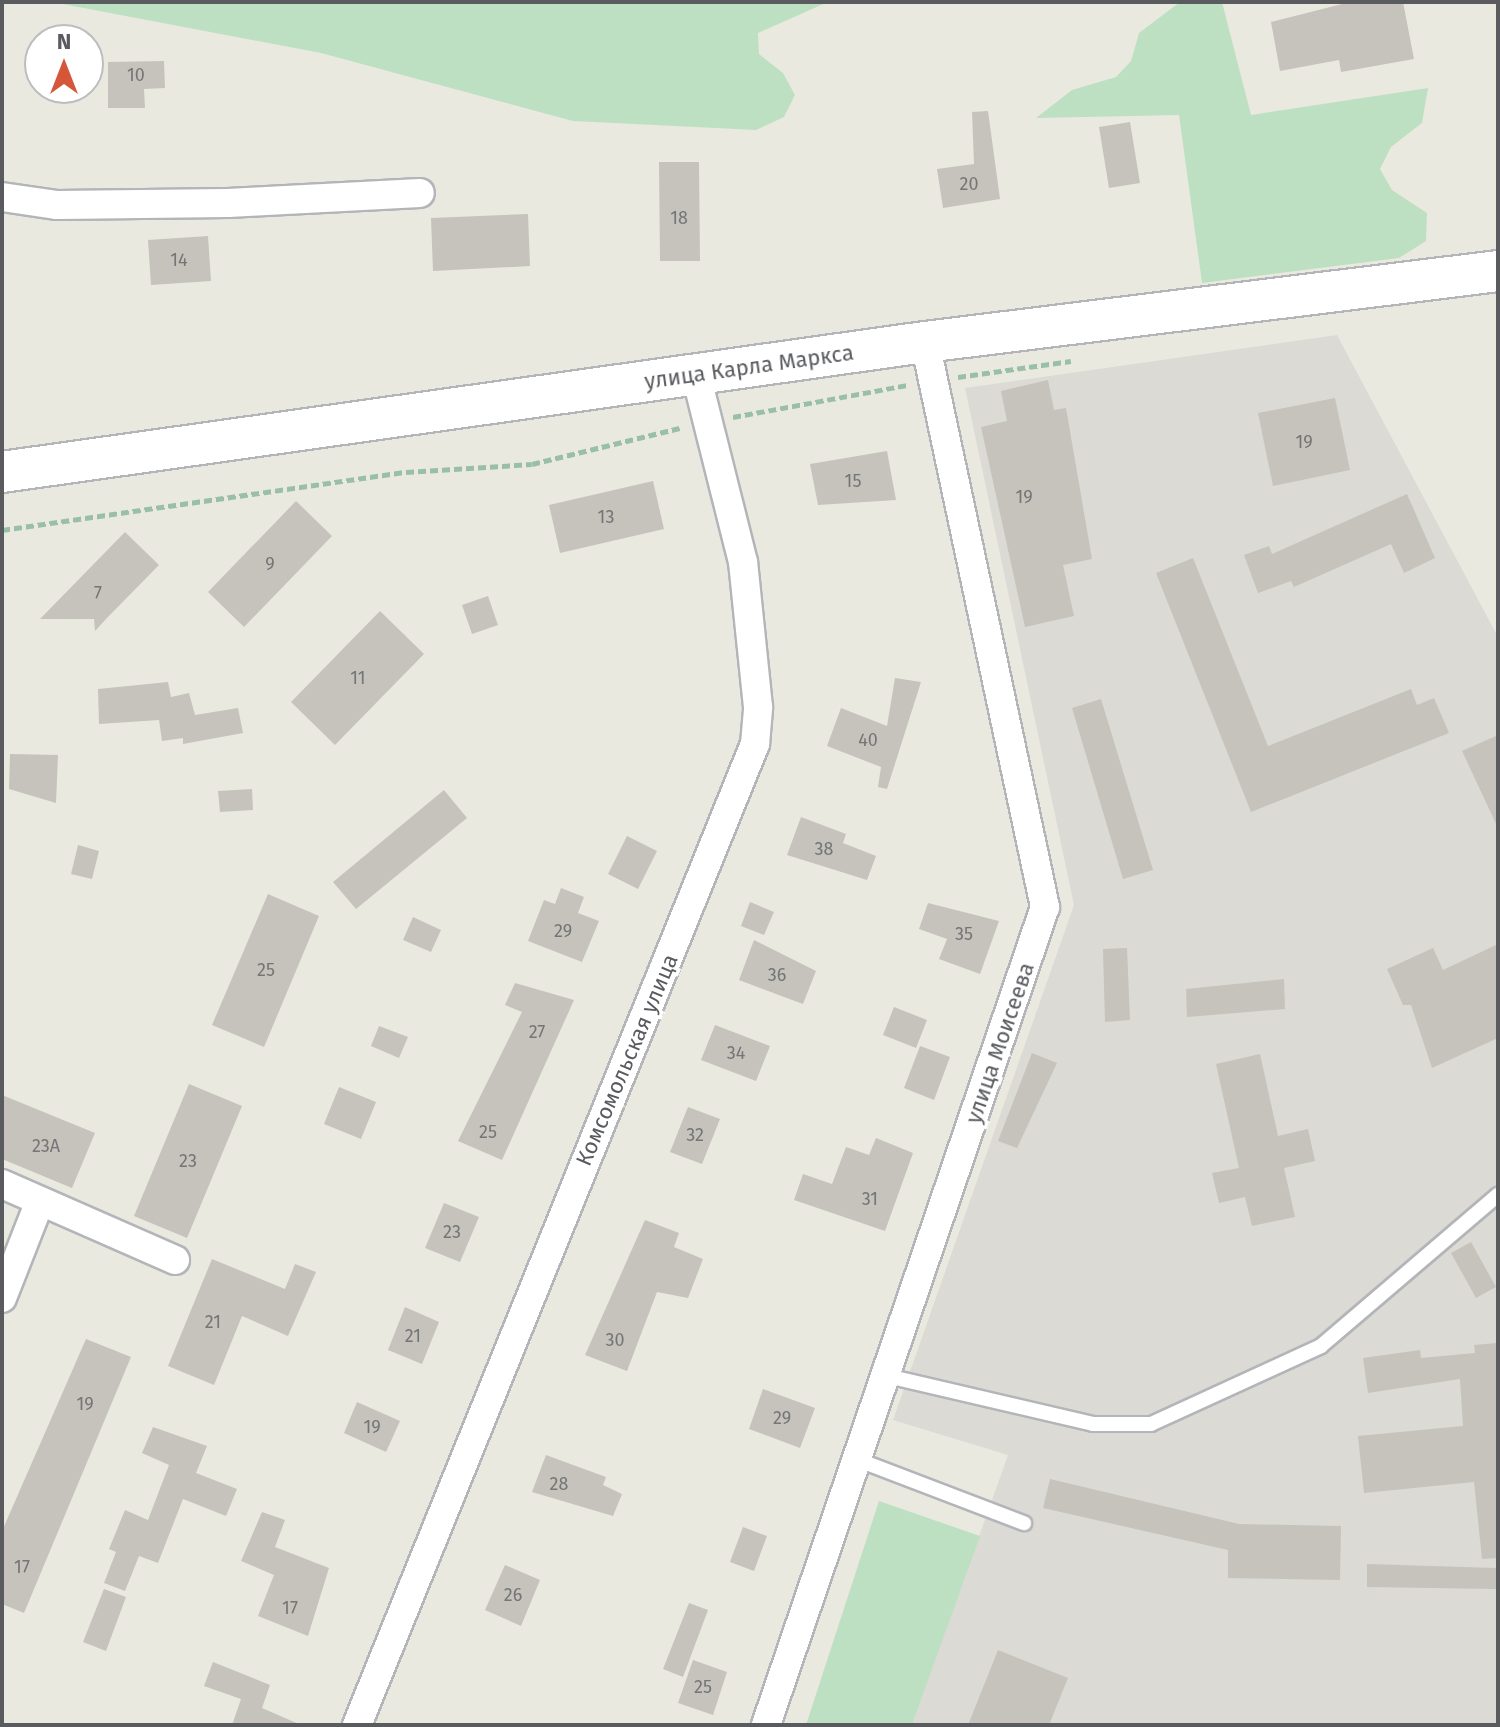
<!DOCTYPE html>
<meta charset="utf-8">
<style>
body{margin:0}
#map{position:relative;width:1500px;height:1727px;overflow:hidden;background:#eae9e0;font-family:"Fira Sans",sans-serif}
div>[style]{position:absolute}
.industrial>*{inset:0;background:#dbdad4}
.green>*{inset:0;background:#bee0c2}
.building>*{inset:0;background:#c5c3bc}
.path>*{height:5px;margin-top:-2.5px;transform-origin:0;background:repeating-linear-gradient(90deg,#99c0a7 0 8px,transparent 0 12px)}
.roads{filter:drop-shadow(2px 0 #b3b5b9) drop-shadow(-2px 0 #b3b5b9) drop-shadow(0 2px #b3b5b9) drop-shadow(0 -2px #b3b5b9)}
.lane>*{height:14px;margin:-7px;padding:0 7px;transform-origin:7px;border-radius:7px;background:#fff}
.street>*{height:28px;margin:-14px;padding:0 14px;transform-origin:14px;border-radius:14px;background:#fff}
.secondary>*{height:40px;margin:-20px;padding:0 20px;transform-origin:20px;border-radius:20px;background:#fff}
span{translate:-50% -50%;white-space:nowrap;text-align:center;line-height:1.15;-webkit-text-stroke:7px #fff;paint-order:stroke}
.number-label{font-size:18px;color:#747576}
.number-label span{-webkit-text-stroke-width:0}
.street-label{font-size:22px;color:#595b5f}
.frame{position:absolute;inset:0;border:4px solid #595b5f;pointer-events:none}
.north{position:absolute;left:24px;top:24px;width:80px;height:80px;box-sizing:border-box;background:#fff;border:2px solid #bdbdbf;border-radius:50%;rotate:0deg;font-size:22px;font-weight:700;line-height:32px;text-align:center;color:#595b5f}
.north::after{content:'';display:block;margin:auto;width:28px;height:36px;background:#d5573a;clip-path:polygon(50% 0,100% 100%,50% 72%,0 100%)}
</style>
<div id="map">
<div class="industrial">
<div style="clip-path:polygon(1337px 335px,1498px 637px,1498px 1725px,912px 1725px,1008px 1455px,893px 1420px,1074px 905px,965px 388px)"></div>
</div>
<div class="green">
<div style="clip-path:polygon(52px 2px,828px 2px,758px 33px,759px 54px,783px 73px,795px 95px,784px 117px,756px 130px,573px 121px,321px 53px)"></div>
<div style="clip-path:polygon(1180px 2px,1222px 2px,1251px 115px,1428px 88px,1422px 123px,1391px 147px,1380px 169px,1392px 190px,1427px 213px,1426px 241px,1399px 258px,1202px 283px,1179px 115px,1036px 118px,1072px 90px,1116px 77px,1131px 61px,1139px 33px)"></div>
<div style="clip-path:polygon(879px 1501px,980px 1536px,912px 1725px,806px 1725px)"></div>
</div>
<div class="building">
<div style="clip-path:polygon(1350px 2px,1403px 2px,1414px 59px,1341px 72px,1339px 60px,1280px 71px,1271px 22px)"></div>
<div style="clip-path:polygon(164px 61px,165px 88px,144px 89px,145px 108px,108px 108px,108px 62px)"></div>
<div style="clip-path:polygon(988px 111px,1000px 199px,943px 208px,937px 169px,974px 164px,972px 112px)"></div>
<div style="clip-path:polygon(1130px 122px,1140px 183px,1109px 188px,1099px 127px)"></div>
<div style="clip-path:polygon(659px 162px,699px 162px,700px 261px,660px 261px)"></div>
<div style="clip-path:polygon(528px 214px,530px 266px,433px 271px,431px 218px)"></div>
<div style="clip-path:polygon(208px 236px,211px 281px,151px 285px,148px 240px)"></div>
<div style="clip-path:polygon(1048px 380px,1054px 410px,1066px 408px,1092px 559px,1063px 565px,1074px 616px,1025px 627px,981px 427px,1007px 421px,1001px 391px)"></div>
<div style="clip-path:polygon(1335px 398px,1350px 470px,1273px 486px,1258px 413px)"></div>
<div style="clip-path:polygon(887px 451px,896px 500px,818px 505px,810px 464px)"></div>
<div style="clip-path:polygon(653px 481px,664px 529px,560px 553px,549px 505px)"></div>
<div style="clip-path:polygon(1407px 494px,1435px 558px,1404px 573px,1391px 544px,1294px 587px,1291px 581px,1258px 593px,1244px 555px,1269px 546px,1272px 554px)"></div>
<div style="clip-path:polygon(296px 501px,332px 536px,244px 627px,208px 592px)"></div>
<div style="clip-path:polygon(125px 532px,159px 565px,106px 619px,95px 631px,94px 619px,40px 619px)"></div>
<div style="clip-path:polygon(1193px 558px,1268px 746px,1411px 689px,1417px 705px,1434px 698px,1449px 733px,1251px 812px,1156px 573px)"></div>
<div style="clip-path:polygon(488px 596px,498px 625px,472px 634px,462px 605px)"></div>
<div style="clip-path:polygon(380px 611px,424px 654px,335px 745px,291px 702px)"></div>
<div style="clip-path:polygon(895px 678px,921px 682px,887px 789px,878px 787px,881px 767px,827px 746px,841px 708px,887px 726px)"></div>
<div style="clip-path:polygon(168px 682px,171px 697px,189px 693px,195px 715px,238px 708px,243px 733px,183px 744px,183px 738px,162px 741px,159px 720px,99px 724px,98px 689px)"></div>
<div style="clip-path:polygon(1101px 699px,1153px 870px,1123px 879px,1072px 708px)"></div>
<div style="clip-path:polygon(1498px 735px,1498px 828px,1462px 751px)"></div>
<div style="clip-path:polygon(10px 754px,58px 755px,56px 803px,9px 789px)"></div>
<div style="clip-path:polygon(252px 789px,253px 810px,220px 812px,218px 791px)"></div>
<div style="clip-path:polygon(444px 790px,467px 818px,356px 909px,333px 882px)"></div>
<div style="clip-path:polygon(801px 817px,846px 834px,843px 843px,876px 856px,867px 880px,787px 855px)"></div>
<div style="clip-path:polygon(627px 836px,657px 851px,638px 889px,608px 874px)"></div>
<div style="clip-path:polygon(78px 845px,99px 851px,92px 879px,71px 874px)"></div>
<div style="clip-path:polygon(561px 888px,584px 897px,578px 913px,599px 921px,582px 962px,528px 941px,544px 900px,555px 904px)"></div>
<div style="clip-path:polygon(268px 894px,319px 916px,264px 1047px,212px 1025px)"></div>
<div style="clip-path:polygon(750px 902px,774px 912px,764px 935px,741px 926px)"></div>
<div style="clip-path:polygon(928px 903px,999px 921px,980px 974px,939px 959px,947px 939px,919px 929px)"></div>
<div style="clip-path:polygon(413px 917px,441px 930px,431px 952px,403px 940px)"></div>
<div style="clip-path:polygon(754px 940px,816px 971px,803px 1004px,739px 980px)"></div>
<div style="clip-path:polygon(1498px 944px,1498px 1038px,1432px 1068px,1411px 1005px,1403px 1005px,1387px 969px,1433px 948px,1443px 970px)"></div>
<div style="clip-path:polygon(1127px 948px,1130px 1020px,1105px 1022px,1103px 949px)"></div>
<div style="clip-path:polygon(1284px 979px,1285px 1009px,1187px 1017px,1186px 989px)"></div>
<div style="clip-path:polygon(515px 983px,574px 1000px,502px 1160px,458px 1141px,522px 1012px,505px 1005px)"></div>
<div style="clip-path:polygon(894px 1007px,927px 1020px,916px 1048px,883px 1035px)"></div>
<div style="clip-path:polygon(715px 1025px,770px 1046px,756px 1081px,701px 1060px)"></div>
<div style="clip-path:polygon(379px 1026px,408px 1037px,399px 1058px,371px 1046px)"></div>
<div style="clip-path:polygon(920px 1046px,950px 1057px,934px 1100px,904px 1088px)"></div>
<div style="clip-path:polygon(1032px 1053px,1057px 1063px,1017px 1148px,998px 1141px)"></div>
<div style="clip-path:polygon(1260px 1054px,1278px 1136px,1308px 1129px,1315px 1161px,1284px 1168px,1295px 1217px,1252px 1226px,1245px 1197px,1219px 1203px,1212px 1173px,1239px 1168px,1216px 1064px)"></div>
<div style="clip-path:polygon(189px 1084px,242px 1106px,187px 1238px,134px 1216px)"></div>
<div style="clip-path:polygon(339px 1087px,376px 1102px,361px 1139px,324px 1124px)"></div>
<div style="clip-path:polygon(2px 1095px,95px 1133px,72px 1188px,2px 1159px)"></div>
<div style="clip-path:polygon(688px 1107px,720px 1119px,702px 1164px,670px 1152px)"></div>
<div style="clip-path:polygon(876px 1138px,913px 1153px,885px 1231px,794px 1200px,803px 1174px,832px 1184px,846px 1147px,869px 1155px)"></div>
<div style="clip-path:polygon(444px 1203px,479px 1217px,460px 1262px,425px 1248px)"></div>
<div style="clip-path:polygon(645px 1220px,679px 1233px,674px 1247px,703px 1259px,688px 1298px,657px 1292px,627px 1371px,585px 1355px)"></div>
<div style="clip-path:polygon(1471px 1242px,1496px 1287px,1476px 1298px,1451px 1253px)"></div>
<div style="clip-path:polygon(212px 1259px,285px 1289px,295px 1264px,316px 1272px,288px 1336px,242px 1316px,214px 1385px,168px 1366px)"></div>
<div style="clip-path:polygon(405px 1307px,439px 1322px,422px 1364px,388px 1350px)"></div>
<div style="clip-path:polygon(86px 1339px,131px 1357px,24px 1613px,2px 1604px,2px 1531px)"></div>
<div style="clip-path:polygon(1496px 1343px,1498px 1558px,1482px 1559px,1474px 1482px,1364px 1493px,1358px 1436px,1463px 1426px,1460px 1379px,1368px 1393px,1363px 1358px,1420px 1350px,1421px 1358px,1475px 1353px,1474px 1345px)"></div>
<div style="clip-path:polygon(763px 1389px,815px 1408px,800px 1448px,749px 1429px)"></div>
<div style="clip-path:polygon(357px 1402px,400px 1421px,386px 1452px,344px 1433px)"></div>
<div style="clip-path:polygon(153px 1427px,207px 1446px,196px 1473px,237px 1489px,226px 1516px,183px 1499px,158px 1563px,139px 1556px,125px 1591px,104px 1583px,116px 1552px,109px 1549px,125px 1510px,148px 1520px,169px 1465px,142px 1453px)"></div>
<div style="clip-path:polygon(546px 1455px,606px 1477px,603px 1485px,622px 1494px,613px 1516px,532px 1492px)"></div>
<div style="clip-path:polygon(1050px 1479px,1239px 1524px,1341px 1526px,1340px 1580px,1228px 1578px,1228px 1550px,1043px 1508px)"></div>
<div style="clip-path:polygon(262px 1512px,285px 1520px,275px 1547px,329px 1568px,308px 1636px,258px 1616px,274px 1575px,241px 1561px)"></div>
<div style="clip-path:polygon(743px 1527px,767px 1536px,754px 1571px,730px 1562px)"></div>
<div style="clip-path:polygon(1367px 1564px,1496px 1568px,1496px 1589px,1367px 1587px)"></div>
<div style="clip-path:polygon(505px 1565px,540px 1580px,521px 1626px,485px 1610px)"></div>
<div style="clip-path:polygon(104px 1589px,126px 1597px,106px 1651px,83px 1642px)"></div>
<div style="clip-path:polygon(689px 1603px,708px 1610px,683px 1677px,663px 1669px)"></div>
<div style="clip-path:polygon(998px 1650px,1068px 1678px,1049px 1725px,968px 1725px)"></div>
<div style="clip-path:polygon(693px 1660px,727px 1672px,713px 1715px,678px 1703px)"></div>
<div style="clip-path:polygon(213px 1662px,270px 1685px,262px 1708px,301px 1725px,232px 1725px,241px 1699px,204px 1686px)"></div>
</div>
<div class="path">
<div style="left:958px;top:377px;width:114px;rotate:-8.1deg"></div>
<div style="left:733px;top:417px;width:178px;rotate:-10.4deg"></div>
<div style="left:2px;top:530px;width:408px;rotate:-8.2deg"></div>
<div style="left:406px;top:472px;width:126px;rotate:-3.6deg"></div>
<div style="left:532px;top:464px;width:152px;rotate:-13.7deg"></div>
</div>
<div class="roads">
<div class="lane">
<div style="left:883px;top:1375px;width:216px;rotate:13.1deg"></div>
<div style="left:1093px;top:1424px;width:58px"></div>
<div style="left:1151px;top:1424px;width:187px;rotate:-24.6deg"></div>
<div style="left:1321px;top:1346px;width:233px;rotate:-40.5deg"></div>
<div style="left:856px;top:1459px;width:180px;rotate:20.9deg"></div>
</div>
<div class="street">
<div style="left:2px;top:197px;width:56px;rotate:8.3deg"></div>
<div style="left:57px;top:205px;width:171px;rotate:-0.7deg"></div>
<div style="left:228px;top:203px;width:192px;rotate:-3deg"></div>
<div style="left:2px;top:1184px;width:189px;rotate:23.7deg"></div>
<div style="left:2px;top:1298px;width:104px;rotate:-68.6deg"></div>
<div style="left:357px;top:1725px;width:1059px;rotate:-67.92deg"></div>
<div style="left:755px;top:744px;width:37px;rotate:-85deg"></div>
<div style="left:758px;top:707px;width:146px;rotate:-95.9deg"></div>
<div style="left:743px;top:562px;width:193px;rotate:-104.1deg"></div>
<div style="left:766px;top:1725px;width:864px;rotate:-71.17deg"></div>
<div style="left:1045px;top:907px;width:578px;rotate:-101.99deg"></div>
</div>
<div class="secondary">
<div style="left:2px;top:472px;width:932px;rotate:-8.02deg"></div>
<div style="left:925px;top:342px;width:577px;rotate:-7.06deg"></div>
</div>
</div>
<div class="number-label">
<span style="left:136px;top:75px">10</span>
<span style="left:969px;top:184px">20</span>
<span style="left:679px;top:218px">18</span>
<span style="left:179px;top:260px">14</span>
<span style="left:1304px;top:442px">19</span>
<span style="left:853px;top:481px">15</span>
<span style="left:1024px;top:497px">19</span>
<span style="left:606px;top:517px">13</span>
<span style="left:270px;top:564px">9</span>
<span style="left:98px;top:593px">7</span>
<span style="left:358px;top:678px">11</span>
<span style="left:868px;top:740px">40</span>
<span style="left:824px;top:849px">38</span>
<span style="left:563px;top:931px">29</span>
<span style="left:964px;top:934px">35</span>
<span style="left:266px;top:970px">25</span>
<span style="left:777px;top:975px">36</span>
<span style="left:537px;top:1032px">27</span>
<span style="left:736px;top:1053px">34</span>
<span style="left:488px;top:1132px">25</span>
<span style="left:695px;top:1135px">32</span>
<span style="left:46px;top:1146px">23А</span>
<span style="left:188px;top:1161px">23</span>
<span style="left:870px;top:1199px">31</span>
<span style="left:452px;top:1232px">23</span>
<span style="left:213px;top:1322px">21</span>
<span style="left:413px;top:1336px">21</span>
<span style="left:615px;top:1340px">30</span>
<span style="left:85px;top:1404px">19</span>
<span style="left:782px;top:1418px">29</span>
<span style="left:372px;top:1427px">19</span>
<span style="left:559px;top:1484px">28</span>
<span style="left:22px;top:1567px">17</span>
<span style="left:513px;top:1595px">26</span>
<span style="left:290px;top:1608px">17</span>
<span style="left:703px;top:1687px">25</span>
</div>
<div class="street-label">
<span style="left:749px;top:367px;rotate:-8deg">улица Карла Маркса</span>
<span style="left:1000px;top:1043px;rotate:-71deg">улица Моисеева</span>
<span style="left:627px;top:1060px;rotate:-67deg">Комсомольская улица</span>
</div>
<div class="frame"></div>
<div class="north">N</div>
</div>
